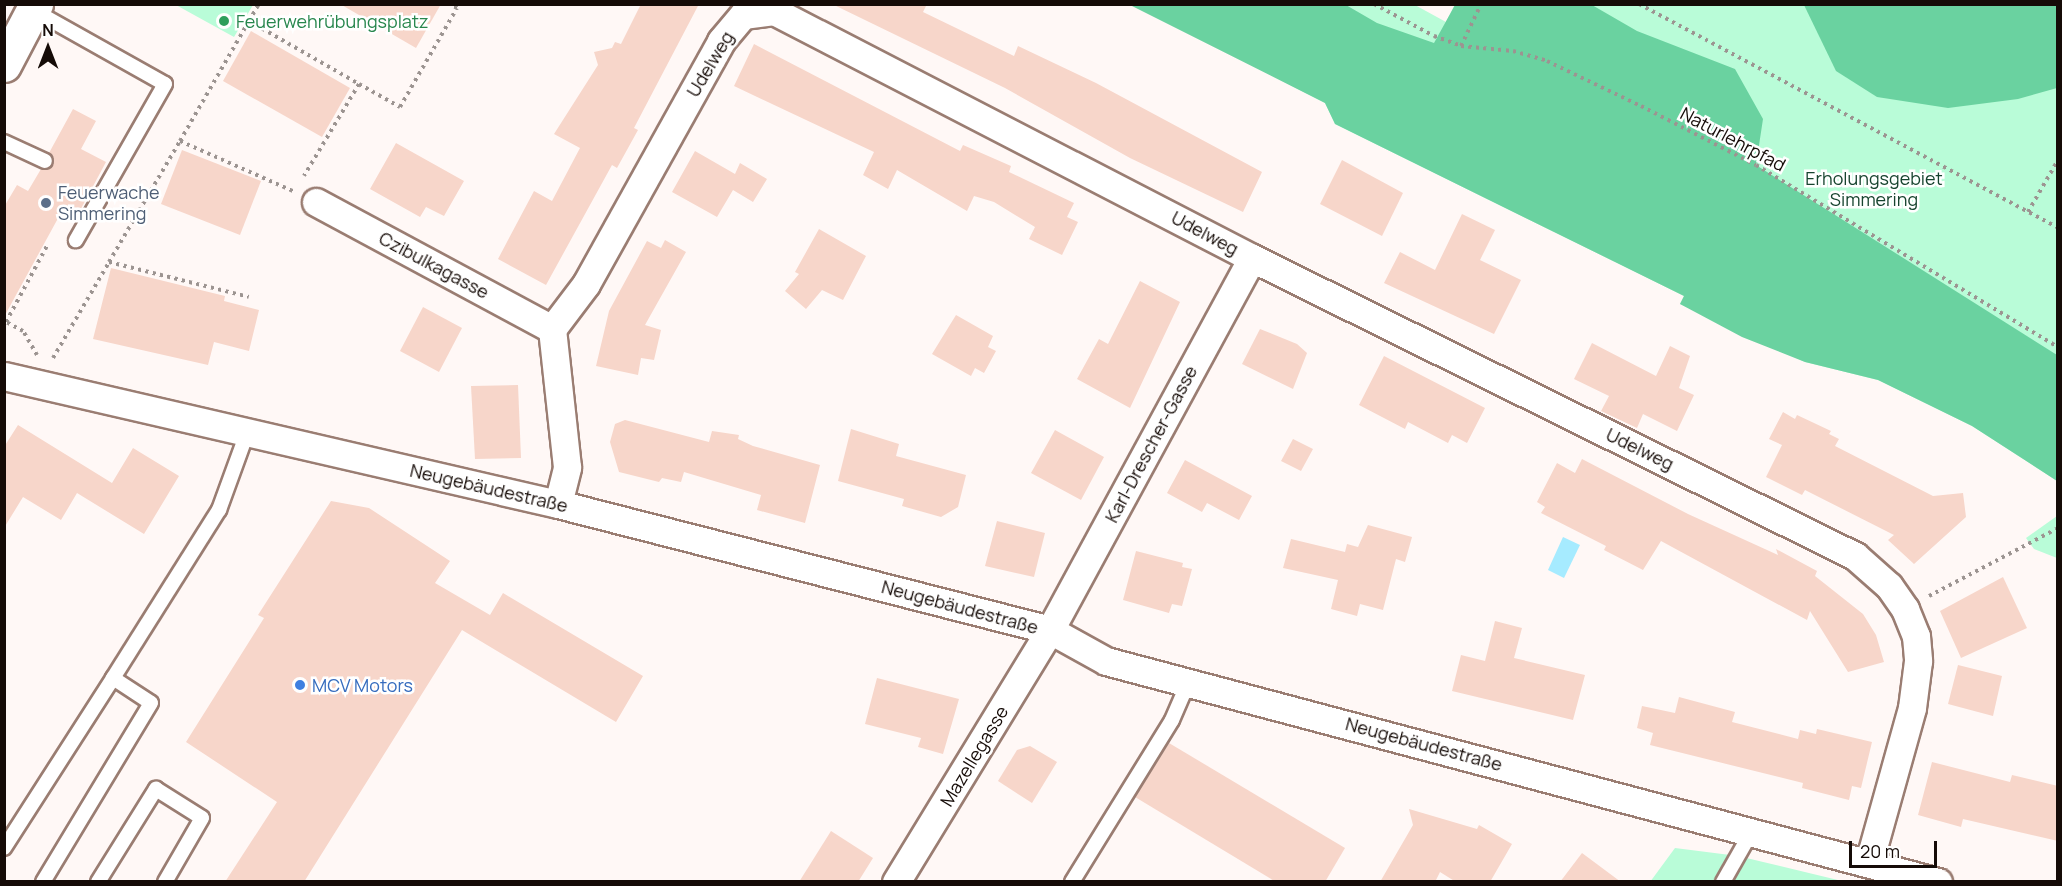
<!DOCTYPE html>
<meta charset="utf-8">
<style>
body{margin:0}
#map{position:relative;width:2062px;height:886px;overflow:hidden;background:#fff8f6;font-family:Manrope,sans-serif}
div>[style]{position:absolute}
.green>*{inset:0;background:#b9fcd8}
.forest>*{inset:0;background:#6ad2a0}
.water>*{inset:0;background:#a6ebff}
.building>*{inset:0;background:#f7d6ca}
.path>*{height:4px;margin-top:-2px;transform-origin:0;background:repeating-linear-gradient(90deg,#9c9491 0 3px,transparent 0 7.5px)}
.roads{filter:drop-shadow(2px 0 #9a7d72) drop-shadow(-2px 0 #9a7d72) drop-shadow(0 2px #9a7d72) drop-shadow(0 -2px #9a7d72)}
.lane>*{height:14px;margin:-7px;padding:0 7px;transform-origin:7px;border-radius:7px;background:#fff}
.street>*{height:27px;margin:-13.5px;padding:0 13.5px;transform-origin:13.5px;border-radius:13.5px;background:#fff}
.secondary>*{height:33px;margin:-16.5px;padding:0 16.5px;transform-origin:16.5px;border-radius:16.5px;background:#fff}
.dots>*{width:16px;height:16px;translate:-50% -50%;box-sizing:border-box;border:3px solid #fff;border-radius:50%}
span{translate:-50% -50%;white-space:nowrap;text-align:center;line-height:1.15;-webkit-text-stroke:5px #fff;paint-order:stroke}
.leisure-label{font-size:18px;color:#27864d}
.left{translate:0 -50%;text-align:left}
.street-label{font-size:18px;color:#150b07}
.park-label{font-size:18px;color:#17442f}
.service-label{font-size:18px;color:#4e5e75}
.shop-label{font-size:18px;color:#366cbe}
.frame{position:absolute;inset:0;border:6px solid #150b07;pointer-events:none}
.north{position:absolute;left:18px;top:18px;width:60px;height:60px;-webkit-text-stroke:4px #fff;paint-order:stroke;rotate:0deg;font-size:16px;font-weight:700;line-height:24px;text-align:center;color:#150b07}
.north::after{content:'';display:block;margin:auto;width:21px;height:27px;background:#150b07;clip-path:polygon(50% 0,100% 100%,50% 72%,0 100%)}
.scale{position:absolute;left:1849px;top:841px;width:88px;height:27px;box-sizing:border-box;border:3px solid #150b07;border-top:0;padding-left:8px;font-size:18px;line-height:21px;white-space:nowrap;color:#150b07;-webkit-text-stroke:4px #fff;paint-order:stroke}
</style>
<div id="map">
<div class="green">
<div style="clip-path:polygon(1455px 4px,2057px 5px,2057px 481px,1972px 426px,1878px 380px,1805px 362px,1680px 304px,1684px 296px,1335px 124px,1325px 103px,1134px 5px,1415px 5px,1446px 22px)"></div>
<div style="clip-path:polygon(176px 5px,253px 5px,234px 37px)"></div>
<div style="clip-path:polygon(2057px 516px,2057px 558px,2034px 549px,2026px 538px)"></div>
<div style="clip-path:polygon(1675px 848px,1738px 856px,1842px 881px,1650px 882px)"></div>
</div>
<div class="forest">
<div style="clip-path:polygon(1130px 5px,1346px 5px,1377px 23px,1434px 43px,1455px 5px,1592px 5px,1637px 31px,1735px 69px,1763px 119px,1756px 165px,2057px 355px,2057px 481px,1972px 426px,1878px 380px,1805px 362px,1742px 337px,1680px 304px,1684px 296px,1335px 124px,1325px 103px)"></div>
<div style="clip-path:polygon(1804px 5px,2057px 5px,2057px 88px,2018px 99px,1948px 108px,1877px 97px,1836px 71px)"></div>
</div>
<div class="water">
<div style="clip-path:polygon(1563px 537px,1580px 545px,1564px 578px,1548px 570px)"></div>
</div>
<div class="building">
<div style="clip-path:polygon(340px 4px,441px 4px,416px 48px)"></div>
<div style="clip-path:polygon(641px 4px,699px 4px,634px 128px,638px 130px,617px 168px,612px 165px,546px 285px,498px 259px,534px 191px,552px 201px,580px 148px,554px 134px,598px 65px,594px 52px,612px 48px,615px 42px,621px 44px)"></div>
<div style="clip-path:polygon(832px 4px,927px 4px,923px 12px,1014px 56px,1018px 46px,1096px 83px,1262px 172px,1243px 212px,1130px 158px,1005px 88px)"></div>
<div style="clip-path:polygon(251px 31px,350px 88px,322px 137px,223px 81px)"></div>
<div style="clip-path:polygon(754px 44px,960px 151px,963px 145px,1011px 166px,1009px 172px,1074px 203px,1067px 217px,1078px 222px,1062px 255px,1029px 239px,1035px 227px,994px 202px,974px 196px,967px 211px,897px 170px,888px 189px,863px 175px,874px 152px,734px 86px)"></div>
<div style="clip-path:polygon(73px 109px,96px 121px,81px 149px,106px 162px,76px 218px,62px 211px,4px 317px,4px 207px,17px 185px,28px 191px,41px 169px,53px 165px,49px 153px)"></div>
<div style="clip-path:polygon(396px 143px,464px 181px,444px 216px,426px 207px,420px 217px,370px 189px)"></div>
<div style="clip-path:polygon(182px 150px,261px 181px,240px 235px,161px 204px)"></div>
<div style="clip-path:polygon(695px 151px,735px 174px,740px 163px,767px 179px,753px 202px,733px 190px,717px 217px,672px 192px)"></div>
<div style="clip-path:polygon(1342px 160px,1403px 193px,1382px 236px,1320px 204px)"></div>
<div style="clip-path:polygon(1462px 214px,1495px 230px,1480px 260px,1521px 280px,1494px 334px,1384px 283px,1400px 252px,1435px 270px)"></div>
<div style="clip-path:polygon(819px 229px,866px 256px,843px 300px,822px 290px,806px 309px,785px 291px,799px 274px,795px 272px)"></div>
<div style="clip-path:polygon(665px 240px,686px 252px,645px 325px,661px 330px,654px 360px,641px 358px,638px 375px,596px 366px,609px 311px,647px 241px,661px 248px)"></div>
<div style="clip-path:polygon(111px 268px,225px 296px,224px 301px,259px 310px,249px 351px,214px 342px,208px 365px,93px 339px)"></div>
<div style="clip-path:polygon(1140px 281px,1180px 302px,1130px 408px,1077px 379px,1099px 339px,1108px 344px)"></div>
<div style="clip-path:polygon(423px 307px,462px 328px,439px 372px,400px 351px)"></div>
<div style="clip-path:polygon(956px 315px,993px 336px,988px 347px,996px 351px,984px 373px,975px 368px,971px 376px,932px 354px)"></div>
<div style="clip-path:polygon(1260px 329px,1297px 344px,1307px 353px,1293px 389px,1242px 364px)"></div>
<div style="clip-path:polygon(1592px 343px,1656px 376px,1670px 346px,1690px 356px,1679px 388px,1694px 395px,1677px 431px,1643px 414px,1637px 428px,1601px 411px,1609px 396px,1574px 379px)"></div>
<div style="clip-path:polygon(1384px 356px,1485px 408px,1467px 443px,1452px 435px,1448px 443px,1408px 422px,1405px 429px,1359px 405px)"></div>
<div style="clip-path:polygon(518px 385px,521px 458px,475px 459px,471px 386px)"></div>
<div style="clip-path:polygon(1783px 412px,1795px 419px,1797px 415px,1831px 431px,1829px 434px,1839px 439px,1835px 446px,1933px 496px,1963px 493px,1966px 517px,1914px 564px,1888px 540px,1894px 535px,1805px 490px,1802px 495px,1766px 477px,1782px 445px,1769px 439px)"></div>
<div style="clip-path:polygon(625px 420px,709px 442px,712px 431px,739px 435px,738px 439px,753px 446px,820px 465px,805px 523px,757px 510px,761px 495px,684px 472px,681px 482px,662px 478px,659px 482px,619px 472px,610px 442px,615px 424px)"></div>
<div style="clip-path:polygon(18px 425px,112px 483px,133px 448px,179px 476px,144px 534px,77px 493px,61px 520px,23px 497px,4px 528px,4px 447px)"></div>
<div style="clip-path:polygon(851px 429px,899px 444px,896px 456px,966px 475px,958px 507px,941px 517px,902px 506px,904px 499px,838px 481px)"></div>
<div style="clip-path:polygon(1055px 430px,1104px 457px,1081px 500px,1031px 473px)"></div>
<div style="clip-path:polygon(1293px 439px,1313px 449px,1301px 471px,1281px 461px)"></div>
<div style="clip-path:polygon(1582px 459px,1688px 514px,1778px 555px,1776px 549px,1817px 571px,1815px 576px,1863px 614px,1876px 635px,1884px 662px,1848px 672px,1810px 611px,1807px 620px,1661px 541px,1643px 570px,1604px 550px,1606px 546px,1541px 513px,1545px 507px,1537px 502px,1557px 463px,1575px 473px)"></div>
<div style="clip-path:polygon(1185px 460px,1252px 496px,1239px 520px,1207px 503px,1202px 512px,1167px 493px)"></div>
<div style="clip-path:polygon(331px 501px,369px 508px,450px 561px,435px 583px,490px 615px,503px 593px,643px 676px,616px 722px,462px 630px,304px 882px,225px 882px,277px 802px,186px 742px,264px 618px,258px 615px)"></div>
<div style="clip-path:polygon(997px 521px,1045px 533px,1034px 577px,985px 566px)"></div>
<div style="clip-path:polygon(1368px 525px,1412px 537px,1405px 562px,1396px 559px,1383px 610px,1360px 604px,1357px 616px,1331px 609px,1338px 580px,1283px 568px,1291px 539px,1345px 552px,1347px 544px,1358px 547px)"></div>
<div style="clip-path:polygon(1136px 551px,1183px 563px,1182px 567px,1192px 569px,1182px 606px,1172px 604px,1169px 613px,1123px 600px)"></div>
<div style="clip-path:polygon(2003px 577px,2027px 628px,1961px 658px,1940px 611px)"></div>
<div style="clip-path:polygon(1495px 621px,1522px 628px,1514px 658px,1585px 675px,1573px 720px,1452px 691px,1461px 655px,1485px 661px)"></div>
<div style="clip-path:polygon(1958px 665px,2002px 676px,1993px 716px,1948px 704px)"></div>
<div style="clip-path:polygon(877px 678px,959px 699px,943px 754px,918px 747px,921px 738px,865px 724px)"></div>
<div style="clip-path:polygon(1679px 697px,1735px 712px,1732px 722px,1798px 739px,1800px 730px,1816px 734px,1817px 729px,1872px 742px,1861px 788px,1852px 786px,1849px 800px,1802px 788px,1803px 783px,1650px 745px,1653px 733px,1637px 728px,1642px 706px,1675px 713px)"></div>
<div style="clip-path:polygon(1169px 743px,1345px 848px,1325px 882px,1276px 882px,1135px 797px)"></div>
<div style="clip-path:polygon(1030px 746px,1057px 762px,1032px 803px,998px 781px,1017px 750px)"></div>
<div style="clip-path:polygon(1932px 762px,2010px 782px,2012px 775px,2058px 786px,2058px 841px,1963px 819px,1961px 827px,1918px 815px)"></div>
<div style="clip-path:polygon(1409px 809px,1477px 829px,1479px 825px,1512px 844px,1490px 882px,1456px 882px,1440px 872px,1435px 882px,1380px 882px,1413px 825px)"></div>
<div style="clip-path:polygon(831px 831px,873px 858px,858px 882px,799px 882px)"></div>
<div style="clip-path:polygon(1582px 853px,1621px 882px,1560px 882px)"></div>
</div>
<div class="path">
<div style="left:1374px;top:4px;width:68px;rotate:28.1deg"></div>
<div style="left:1434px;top:36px;width:29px;rotate:20deg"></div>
<div style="left:1461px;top:46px;width:52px;rotate:5.5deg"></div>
<div style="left:1513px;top:51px;width:35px;rotate:16deg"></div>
<div style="left:1547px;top:61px;width:104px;rotate:25.6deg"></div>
<div style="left:1641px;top:106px;width:129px;rotate:27.2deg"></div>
<div style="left:1756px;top:165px;width:353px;rotate:31.1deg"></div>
<div style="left:1639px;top:4px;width:475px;rotate:28.1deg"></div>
<div style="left:249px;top:21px;width:20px;rotate:-60deg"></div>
<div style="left:1461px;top:46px;width:47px;rotate:-64.5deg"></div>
<div style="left:359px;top:84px;width:47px;rotate:29.3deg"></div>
<div style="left:400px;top:107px;width:114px;rotate:-60.1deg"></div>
<div style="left:457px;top:8px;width:7px;rotate:-146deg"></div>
<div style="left:180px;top:141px;width:138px;rotate:-60.1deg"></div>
<div style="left:249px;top:21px;width:127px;rotate:29.8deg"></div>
<div style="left:359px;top:84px;width:107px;rotate:120.9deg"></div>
<div style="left:2028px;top:212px;width:60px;rotate:-60deg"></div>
<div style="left:109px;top:262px;width:140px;rotate:-59.6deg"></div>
<div style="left:180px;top:141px;width:124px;rotate:23.9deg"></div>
<div style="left:37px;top:355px;width:28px;rotate:-120deg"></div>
<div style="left:23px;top:331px;width:19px;rotate:-152deg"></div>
<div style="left:6px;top:322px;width:86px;rotate:-61.7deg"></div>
<div style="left:53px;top:358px;width:111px;rotate:-59.7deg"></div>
<div style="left:109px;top:262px;width:144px;rotate:14deg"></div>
<div style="left:1929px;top:596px;width:146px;rotate:-27.8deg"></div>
</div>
<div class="roads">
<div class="lane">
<div style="left:33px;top:10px;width:151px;rotate:29.3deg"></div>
<div style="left:165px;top:84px;width:180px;rotate:119.7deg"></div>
<div style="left:4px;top:142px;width:45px;rotate:24.9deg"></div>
<div style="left:113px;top:678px;width:199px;rotate:-57.8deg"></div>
<div style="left:219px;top:510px;width:82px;rotate:-70deg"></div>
<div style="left:4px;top:848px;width:202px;rotate:-57.3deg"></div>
<div style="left:113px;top:678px;width:45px;rotate:33.3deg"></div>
<div style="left:151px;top:703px;width:209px;rotate:121.1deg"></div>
<div style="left:98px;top:882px;width:110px;rotate:-58.1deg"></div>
<div style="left:156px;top:789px;width:54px;rotate:32.2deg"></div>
<div style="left:202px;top:818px;width:74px;rotate:120deg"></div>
<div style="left:1072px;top:882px;width:190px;rotate:-58.3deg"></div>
<div style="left:1172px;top:720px;width:40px;rotate:-66.6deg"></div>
<div style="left:1723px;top:882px;width:59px;rotate:-60.4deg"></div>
</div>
<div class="street">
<div style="left:316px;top:202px;width:268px;rotate:28.3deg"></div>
<div style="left:4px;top:376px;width:569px;rotate:13.01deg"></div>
<div style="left:558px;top:504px;width:508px;rotate:14.36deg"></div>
<div style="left:1050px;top:630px;width:64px;rotate:29deg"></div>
<div style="left:1106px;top:661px;width:861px;rotate:14.88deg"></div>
<div style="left:558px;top:504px;width:38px;rotate:-76deg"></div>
<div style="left:567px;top:467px;width:139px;rotate:-96.2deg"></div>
<div style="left:552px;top:329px;width:56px;rotate:-52.9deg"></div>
<div style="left:586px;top:284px;width:278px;rotate:-60.9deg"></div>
<div style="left:721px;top:41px;width:34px;rotate:-50deg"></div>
<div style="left:743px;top:15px;width:31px;rotate:-7deg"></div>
<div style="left:774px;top:11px;width:538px;rotate:27.33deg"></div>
<div style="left:1252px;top:258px;width:673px;rotate:26.3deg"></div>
<div style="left:1855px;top:556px;width:45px;rotate:41.4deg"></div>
<div style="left:1889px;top:586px;width:28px;rotate:55deg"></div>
<div style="left:1905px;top:609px;width:29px;rotate:68deg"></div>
<div style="left:1916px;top:636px;width:25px;rotate:85deg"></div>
<div style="left:1918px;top:661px;width:47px;rotate:97.3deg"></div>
<div style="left:1912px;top:708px;width:160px;rotate:105.6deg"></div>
<div style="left:896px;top:882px;width:295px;rotate:-58.6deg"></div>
<div style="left:1050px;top:630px;width:423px;rotate:-61.5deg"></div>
</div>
<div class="secondary">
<div style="left:4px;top:65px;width:69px;rotate:-62.3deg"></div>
</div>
</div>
<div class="dots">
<div style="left:224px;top:21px;background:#2e9e5b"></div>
<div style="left:46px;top:203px;background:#5c6f8a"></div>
<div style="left:300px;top:685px;background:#3f7fe0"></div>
</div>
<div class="leisure-label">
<span class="left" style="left:236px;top:21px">Feuerwehrübungsplatz</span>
</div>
<div class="street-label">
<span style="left:710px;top:64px;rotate:-59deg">Udelweg</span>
<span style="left:1733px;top:139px;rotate:28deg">Naturlehrpfad</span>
<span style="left:1205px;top:233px;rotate:28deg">Udelweg</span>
<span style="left:434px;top:265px;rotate:28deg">Czibulkagasse</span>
<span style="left:1151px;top:444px;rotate:-62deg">Karl-Drescher-Gasse</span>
<span style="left:1640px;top:449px;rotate:26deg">Udelweg</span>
<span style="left:489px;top:488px;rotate:13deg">Neugebäudestraße</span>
<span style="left:960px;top:607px;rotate:15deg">Neugebäudestraße</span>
<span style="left:1424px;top:744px;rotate:15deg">Neugebäudestraße</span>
<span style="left:974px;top:756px;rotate:-59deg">Mazellegasse</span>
</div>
<div class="park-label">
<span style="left:1874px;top:189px">Erholungsgebiet<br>Simmering</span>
</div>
<div class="service-label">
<span class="left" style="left:58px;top:203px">Feuerwache<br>Simmering</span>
</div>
<div class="shop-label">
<span class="left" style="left:312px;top:685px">MCV Motors</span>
</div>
<div class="frame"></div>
<div class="north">N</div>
<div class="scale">20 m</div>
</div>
